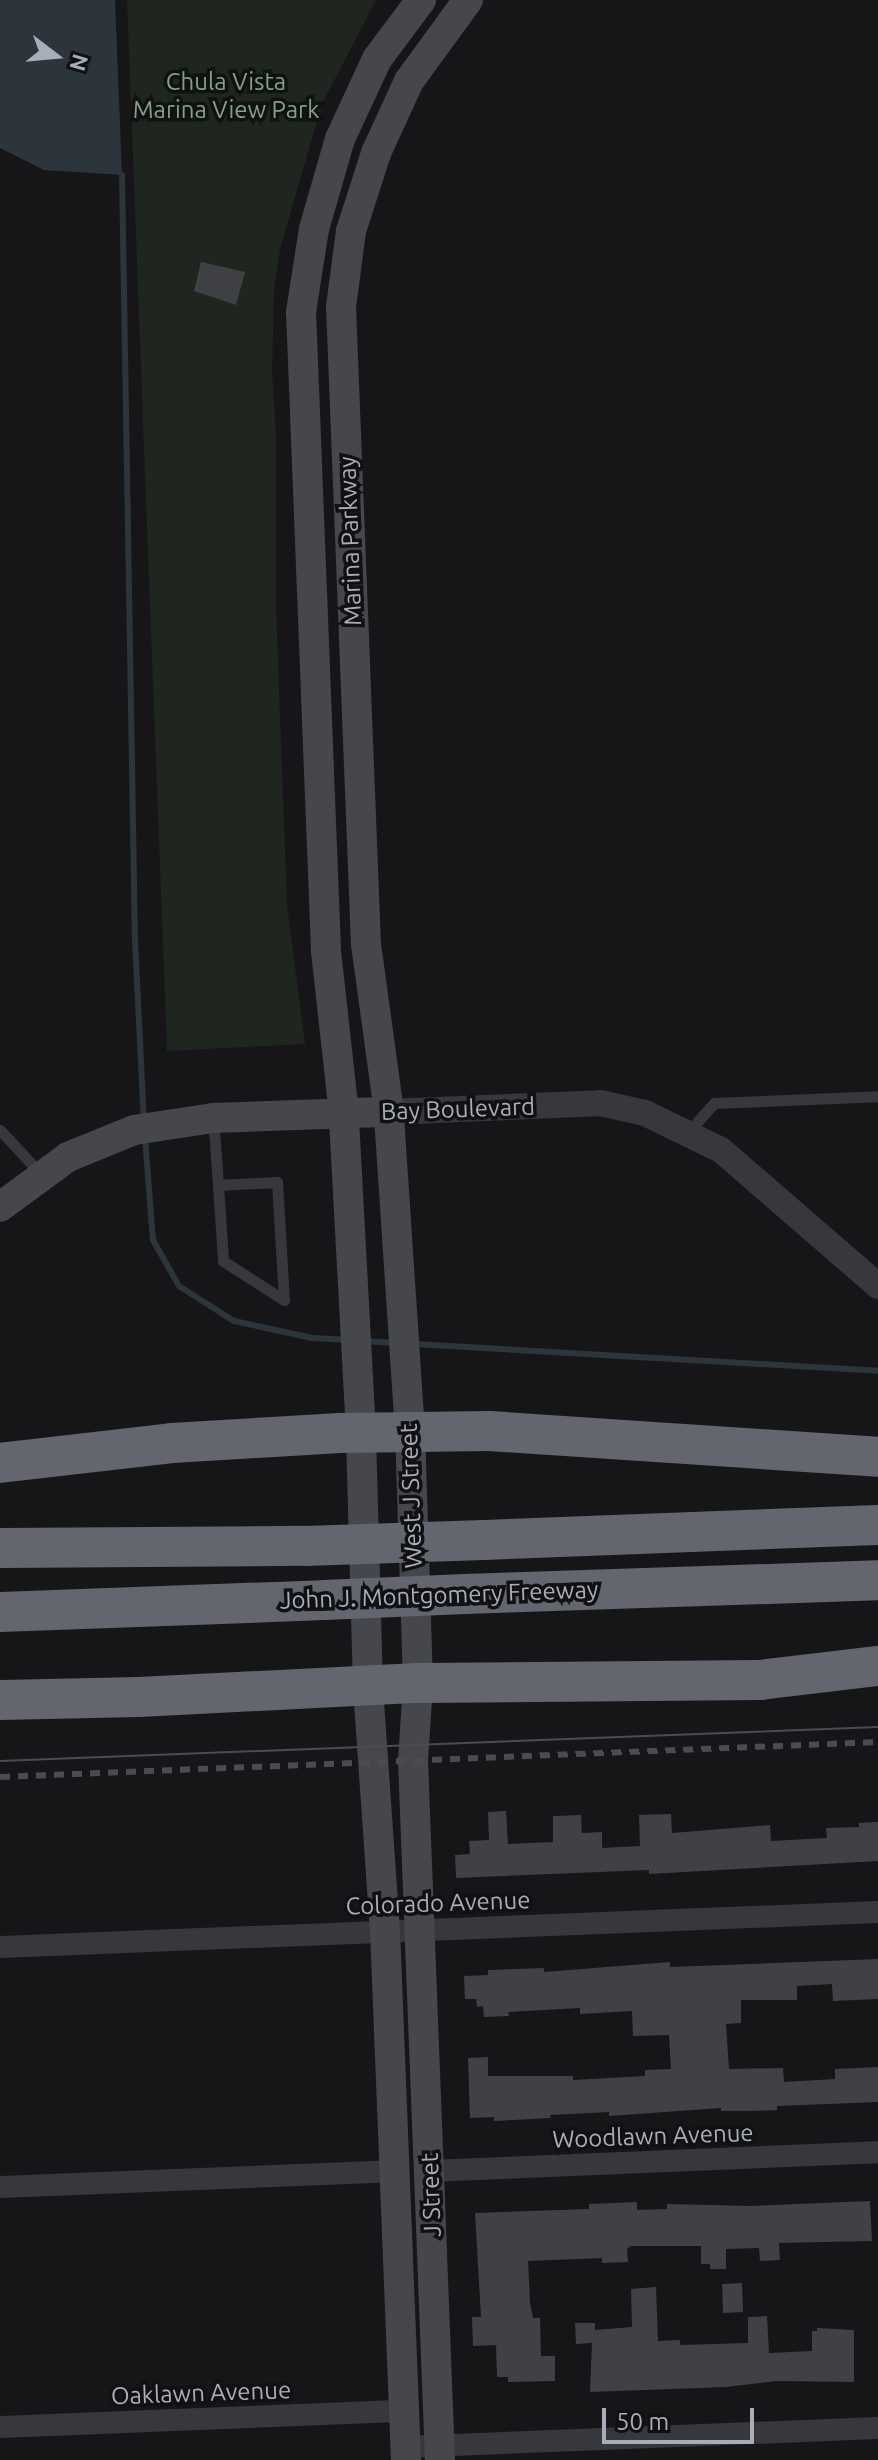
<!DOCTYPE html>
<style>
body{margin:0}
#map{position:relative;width:878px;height:2460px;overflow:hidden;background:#161618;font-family:Ubuntu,sans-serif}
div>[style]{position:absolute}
.green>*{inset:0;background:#1e261f}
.water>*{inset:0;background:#2c353c}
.stream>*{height:6px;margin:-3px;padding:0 3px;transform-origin:3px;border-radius:3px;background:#2c353c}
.building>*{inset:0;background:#404145}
.service>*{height:11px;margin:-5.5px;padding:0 5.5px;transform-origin:5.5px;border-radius:5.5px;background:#37383d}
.minor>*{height:22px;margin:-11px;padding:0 11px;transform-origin:11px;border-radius:11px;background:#37383d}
.tertiary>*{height:26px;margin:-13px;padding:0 13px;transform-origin:13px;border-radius:13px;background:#37383d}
.secondary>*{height:30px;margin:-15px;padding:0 15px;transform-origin:15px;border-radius:15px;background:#45474d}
.motorway>*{height:40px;margin:-20px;padding:0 20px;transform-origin:20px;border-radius:20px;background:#63666e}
.tram>*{height:2px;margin:-1px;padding:0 1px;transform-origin:1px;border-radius:1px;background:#4a4c52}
.rail>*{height:6px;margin-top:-3px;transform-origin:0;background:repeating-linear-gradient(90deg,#4a4c52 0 10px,transparent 0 18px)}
.motorway-bridge>*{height:40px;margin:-20px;padding:0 20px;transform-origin:20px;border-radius:20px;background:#63666e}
span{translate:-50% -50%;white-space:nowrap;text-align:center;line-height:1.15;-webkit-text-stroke:7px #111113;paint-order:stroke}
.park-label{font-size:24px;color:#7fa381}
.street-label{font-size:24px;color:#a8adb8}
.north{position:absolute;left:16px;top:16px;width:80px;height:80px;-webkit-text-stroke:6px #111113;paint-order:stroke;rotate:106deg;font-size:22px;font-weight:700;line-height:32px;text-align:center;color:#a8adb8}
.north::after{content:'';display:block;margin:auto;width:28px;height:36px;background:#a8adb8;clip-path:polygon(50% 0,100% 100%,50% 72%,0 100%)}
.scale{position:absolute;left:602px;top:2408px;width:152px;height:36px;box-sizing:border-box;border:4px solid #a8adb8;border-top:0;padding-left:10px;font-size:24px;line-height:28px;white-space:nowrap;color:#a8adb8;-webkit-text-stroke:6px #111113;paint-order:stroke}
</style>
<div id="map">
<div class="green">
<div style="clip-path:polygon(127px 0,376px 0,322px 104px,280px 249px,274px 289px,272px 372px,276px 433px,276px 608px,287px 905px,305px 1044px,167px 1051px)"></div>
</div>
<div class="water">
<div style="clip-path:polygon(0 0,115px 0,122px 175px,44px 170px,0 148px)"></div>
</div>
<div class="stream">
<div style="left:122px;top:175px;width:765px;rotate:89.03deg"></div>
<div style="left:135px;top:940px;width:182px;rotate:87.2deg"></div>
<div style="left:145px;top:1137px;width:103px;rotate:85.6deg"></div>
<div style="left:153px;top:1240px;width:53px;rotate:60.5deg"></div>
<div style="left:179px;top:1286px;width:65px;rotate:32.5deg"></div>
<div style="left:234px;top:1321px;width:80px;rotate:12.3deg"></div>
<div style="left:312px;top:1338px;width:35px;rotate:3deg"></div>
<div style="left:366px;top:1341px;width:29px;rotate:4deg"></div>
<div style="left:414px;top:1344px;width:465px;rotate:3.3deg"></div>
</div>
<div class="building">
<div style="clip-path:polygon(201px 262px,245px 272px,236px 305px,194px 291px)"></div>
<div style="clip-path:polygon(506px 1811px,508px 1844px,553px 1842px,553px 1816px,581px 1815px,582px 1833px,602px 1832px,602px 1848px,640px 1846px,639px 1815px,671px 1814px,672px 1833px,770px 1825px,771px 1841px,827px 1838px,826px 1828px,859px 1827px,859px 1823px,878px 1822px,878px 1861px,649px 1874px,649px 1870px,456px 1878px,455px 1855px,470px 1854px,469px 1841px,489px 1840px,488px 1812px)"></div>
<div style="clip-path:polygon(878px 1959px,878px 1999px,833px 2001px,832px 1984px,797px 1986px,797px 2000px,741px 2000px,741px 2023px,726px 2024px,729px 2069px,783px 2068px,784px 2082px,835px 2079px,835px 2069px,878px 2067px,878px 2102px,777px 2106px,777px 2110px,753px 2111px,721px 2111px,721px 2108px,609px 2116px,609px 2112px,550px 2115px,551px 2118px,494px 2121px,494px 2117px,470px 2118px,468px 2058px,488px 2057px,488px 2076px,573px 2076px,573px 2080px,645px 2076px,645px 2070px,671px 2069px,669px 2035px,633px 2036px,632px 2011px,580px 2014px,580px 2008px,508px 2012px,509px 2016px,484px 2017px,483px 2006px,477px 2007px,476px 1999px,465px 1999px,464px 1976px,488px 1975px,488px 1970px,544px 1968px,544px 1972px,670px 1962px,670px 1967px)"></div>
<div style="clip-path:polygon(870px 2201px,872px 2241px,779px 2243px,780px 2260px,760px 2261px,759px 2248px,726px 2249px,726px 2269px,710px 2269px,710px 2264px,701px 2264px,701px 2246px,631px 2246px,627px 2249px,628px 2262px,602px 2263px,602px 2258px,528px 2261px,530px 2303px,533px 2318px,540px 2318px,541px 2356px,555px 2356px,555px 2381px,508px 2382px,508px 2377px,497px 2377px,496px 2345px,473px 2346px,472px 2317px,481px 2317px,475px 2213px,589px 2209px,589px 2204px,637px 2202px,637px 2210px,667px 2209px,667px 2204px,752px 2206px)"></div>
<div style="clip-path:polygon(742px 2283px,743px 2312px,723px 2313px,722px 2284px)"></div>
<div style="clip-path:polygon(656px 2287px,658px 2341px,680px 2340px,680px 2345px,748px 2343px,748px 2317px,767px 2316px,769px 2353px,812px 2351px,812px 2331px,817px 2331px,817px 2328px,854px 2330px,854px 2382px,776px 2381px,726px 2387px,590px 2392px,592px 2343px,576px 2344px,575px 2323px,595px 2323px,595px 2330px,632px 2327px,631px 2289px)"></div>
</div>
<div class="service">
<div style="left:213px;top:1119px;width:24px;rotate:85deg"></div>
<div style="left:215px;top:1143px;width:42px;rotate:85.9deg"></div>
<div style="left:218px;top:1185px;width:76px;rotate:86.2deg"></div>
<div style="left:223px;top:1261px;width:72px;rotate:32.6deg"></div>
<div style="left:284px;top:1300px;width:118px;rotate:-93.4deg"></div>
<div style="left:277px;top:1182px;width:59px;rotate:177.1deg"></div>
<div style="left:0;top:1130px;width:60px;rotate:47deg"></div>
<div style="left:688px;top:1132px;width:39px;rotate:-48deg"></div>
<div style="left:714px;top:1103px;width:164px;rotate:-2.4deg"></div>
</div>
<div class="minor">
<div style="left:0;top:1947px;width:879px;rotate:-2.28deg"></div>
<div style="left:430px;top:2171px;width:448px;rotate:-2.4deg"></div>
<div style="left:0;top:2187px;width:393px;rotate:-2.3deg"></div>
<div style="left:0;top:2427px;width:404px;rotate:-2.3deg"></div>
<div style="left:405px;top:2447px;width:473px;rotate:-2.3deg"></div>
</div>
<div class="tertiary">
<div style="left:389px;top:1112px;width:211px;rotate:-2.4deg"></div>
<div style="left:600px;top:1103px;width:46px;rotate:12.5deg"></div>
<div style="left:645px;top:1113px;width:85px;rotate:26deg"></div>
<div style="left:721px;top:1150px;width:208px;rotate:40.9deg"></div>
</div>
<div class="secondary">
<div style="left:0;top:1207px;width:84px;rotate:-36.3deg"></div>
<div style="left:68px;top:1157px;width:71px;rotate:-22.2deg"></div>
<div style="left:134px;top:1130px;width:80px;rotate:-8.6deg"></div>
<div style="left:213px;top:1118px;width:176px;rotate:-2deg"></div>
<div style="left:406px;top:2460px;width:529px;rotate:-92.27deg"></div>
<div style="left:385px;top:1931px;width:245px;rotate:-94deg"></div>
<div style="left:368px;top:1687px;width:254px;rotate:-91.6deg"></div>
<div style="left:361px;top:1433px;width:319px;rotate:-93.1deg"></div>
<div style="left:344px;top:1114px;width:165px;rotate:-96.3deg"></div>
<div style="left:326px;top:950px;width:638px;rotate:-92.24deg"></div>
<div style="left:301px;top:312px;width:84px;rotate:-81.1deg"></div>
<div style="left:314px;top:229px;width:94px;rotate:-73.9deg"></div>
<div style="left:340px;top:139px;width:88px;rotate:-65.2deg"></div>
<div style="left:377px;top:59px;width:74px;rotate:-53.3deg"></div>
<div style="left:440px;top:2460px;width:700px;rotate:-92.21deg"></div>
<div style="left:413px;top:1761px;width:78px;rotate:-86.3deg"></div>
<div style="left:418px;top:1683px;width:251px;rotate:-91.8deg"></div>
<div style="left:410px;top:1432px;width:321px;rotate:-93.8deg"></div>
<div style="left:389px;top:1112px;width:169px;rotate:-97.8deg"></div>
<div style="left:366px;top:945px;width:638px;rotate:-92.24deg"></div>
<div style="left:341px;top:307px;width:77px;rotate:-82.5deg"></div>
<div style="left:351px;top:231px;width:82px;rotate:-72.2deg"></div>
<div style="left:376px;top:153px;width:79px;rotate:-65.4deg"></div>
<div style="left:409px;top:81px;width:100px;rotate:-53.9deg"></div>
</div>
<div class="motorway">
<div style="left:0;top:1463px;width:173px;rotate:-6.6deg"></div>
<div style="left:172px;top:1443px;width:168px;rotate:-3.4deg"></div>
<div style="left:340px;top:1433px;width:149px;rotate:-0.8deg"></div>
<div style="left:489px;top:1431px;width:390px;rotate:3.8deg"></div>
<div style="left:484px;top:1540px;width:394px;rotate:-2.2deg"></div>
<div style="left:0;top:1548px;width:305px;rotate:-0.4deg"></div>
<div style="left:465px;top:1594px;width:413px;rotate:-1.9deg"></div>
<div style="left:0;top:1612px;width:324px;rotate:-2.1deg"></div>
<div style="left:0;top:1700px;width:139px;rotate:-1.2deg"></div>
<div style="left:139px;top:1697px;width:279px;rotate:-2.9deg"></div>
<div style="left:418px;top:1683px;width:342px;rotate:-0.5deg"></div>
<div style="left:760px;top:1680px;width:119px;rotate:-6.8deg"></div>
</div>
<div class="tram">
<div style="left:0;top:1761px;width:879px;rotate:-2.22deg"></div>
</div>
<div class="rail">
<div style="left:0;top:1777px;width:879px;rotate:-2.28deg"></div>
</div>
<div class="motorway-bridge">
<div style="left:305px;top:1546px;width:179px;rotate:-1.9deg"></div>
<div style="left:324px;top:1600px;width:141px;rotate:-2.4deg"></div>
</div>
<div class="park-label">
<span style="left:226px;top:96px">Chula Vista<br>Marina View Park</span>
</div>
<div class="street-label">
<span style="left:350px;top:541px;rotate:-92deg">Marina Parkway</span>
<span style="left:458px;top:1109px;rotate:-2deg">Bay Boulevard</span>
<span style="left:411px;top:1496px;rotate:-92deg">West J Street</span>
<span style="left:439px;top:1595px;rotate:-2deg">John J. Montgomery Freeway</span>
<span style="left:438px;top:1903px;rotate:-2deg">Colorado Avenue</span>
<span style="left:653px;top:2136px;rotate:-2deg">Woodlawn Avenue</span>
<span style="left:431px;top:2195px;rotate:-92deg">J Street</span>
<span style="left:201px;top:2393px;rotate:-2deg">Oaklawn Avenue</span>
</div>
<div class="north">N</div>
<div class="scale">50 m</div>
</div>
